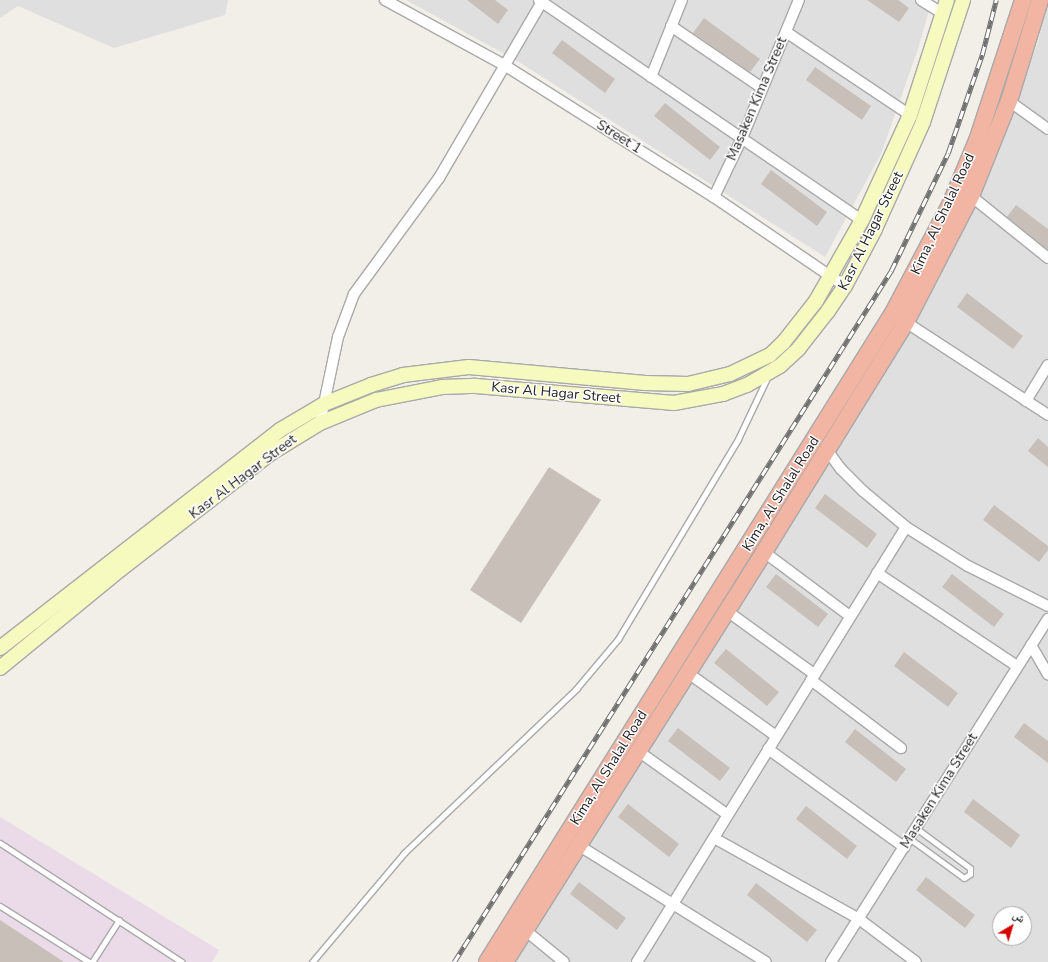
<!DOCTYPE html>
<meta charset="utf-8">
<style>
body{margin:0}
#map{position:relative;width:1048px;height:962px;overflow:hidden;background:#f2efe9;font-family:"Nunito Sans","Noto Naskh Arabic",sans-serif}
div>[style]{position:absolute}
.residential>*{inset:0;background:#e0dfdf}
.industrial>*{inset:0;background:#ebdbe8}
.building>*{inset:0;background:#c7bfb8}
.roads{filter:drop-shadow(1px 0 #a9a9a9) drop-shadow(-1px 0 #a9a9a9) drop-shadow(0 1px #a9a9a9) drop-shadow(0 -1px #a9a9a9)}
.service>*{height:5px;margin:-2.5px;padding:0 2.5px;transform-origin:2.5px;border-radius:2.5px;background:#fff}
.minor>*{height:10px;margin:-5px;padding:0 5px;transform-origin:5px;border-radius:5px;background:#fff}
.secondary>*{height:14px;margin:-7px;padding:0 7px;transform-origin:7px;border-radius:7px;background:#f7fabf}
.trunk>*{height:16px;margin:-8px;padding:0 8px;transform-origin:8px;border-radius:8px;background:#f2b4a3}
.rail>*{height:4.5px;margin-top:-2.25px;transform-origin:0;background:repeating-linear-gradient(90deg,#fff 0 9px,#707070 0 18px);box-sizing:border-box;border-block:1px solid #707070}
span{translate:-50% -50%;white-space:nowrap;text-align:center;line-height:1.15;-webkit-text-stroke:3px #fff;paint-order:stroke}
.street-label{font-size:14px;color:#222}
.north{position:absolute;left:992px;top:906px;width:40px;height:40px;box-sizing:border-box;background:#fff;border:1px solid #a7a7a7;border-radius:50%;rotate:38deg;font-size:11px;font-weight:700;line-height:16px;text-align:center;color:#222}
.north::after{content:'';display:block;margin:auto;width:14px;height:18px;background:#d40000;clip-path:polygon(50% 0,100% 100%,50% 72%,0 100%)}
</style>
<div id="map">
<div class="residential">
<div style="clip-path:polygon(0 0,228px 0,225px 15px,114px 48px,18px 6px,0 18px)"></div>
<div style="clip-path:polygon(406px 0,932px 0,918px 49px,881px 154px,825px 257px,519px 62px)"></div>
<div style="clip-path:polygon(evenodd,1048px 0,1048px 962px,510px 962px,898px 342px,979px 200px,1038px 42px,1048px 0,1000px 914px,1024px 914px,1024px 938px,1000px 938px,1000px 914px)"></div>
</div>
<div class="industrial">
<div style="clip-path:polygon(0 817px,219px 950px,212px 962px,0 962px)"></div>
</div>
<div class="building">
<div style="clip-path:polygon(467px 0,495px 0,508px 10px,498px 24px)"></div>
<div style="clip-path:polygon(867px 0,898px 0,909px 8px,899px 22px)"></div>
<div style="clip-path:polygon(704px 18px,760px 59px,750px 72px,693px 33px)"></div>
<div style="clip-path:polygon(562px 40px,615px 79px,605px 93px,552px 53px)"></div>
<div style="clip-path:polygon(815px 67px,871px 106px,862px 120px,806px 80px)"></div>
<div style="clip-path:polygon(665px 103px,720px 147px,710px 160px,654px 116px)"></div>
<div style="clip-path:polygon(771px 170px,827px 212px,817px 226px,761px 184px)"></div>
<div style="clip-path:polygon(1016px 205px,1048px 229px,1048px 250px,1007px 217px)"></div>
<div style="clip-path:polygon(967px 293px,1023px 336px,1013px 349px,957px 307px)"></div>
<div style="clip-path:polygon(1038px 438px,1048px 447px,1048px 467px,1028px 451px)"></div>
<div style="clip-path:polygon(549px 467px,601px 500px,521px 623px,470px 590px)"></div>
<div style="clip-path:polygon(825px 494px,877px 534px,867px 548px,815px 508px)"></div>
<div style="clip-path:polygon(994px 505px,1048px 546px,1048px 550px,1039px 562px,983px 520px)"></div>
<div style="clip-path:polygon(776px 574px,828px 614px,818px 627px,766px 587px)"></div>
<div style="clip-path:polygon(952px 574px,1004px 614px,994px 627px,942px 587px)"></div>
<div style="clip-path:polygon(726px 649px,779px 692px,767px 706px,714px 663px)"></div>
<div style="clip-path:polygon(904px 652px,958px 693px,948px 707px,894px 666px)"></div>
<div style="clip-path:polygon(1024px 723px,1048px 741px,1048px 763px,1014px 737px)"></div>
<div style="clip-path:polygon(678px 728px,730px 768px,720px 781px,668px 741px)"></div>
<div style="clip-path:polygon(855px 729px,906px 769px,896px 782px,845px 742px)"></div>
<div style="clip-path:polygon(973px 799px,1020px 835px,1011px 848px,964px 812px)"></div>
<div style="clip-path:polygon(628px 804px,679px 844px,669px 857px,618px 817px)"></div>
<div style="clip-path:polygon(806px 806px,857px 846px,847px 859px,796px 819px)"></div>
<div style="clip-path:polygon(926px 877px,975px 915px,965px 928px,916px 890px)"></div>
<div style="clip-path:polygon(579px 882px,626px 918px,617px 930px,570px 894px)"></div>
<div style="clip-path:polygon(756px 883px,817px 930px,807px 942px,747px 895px)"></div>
<div style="clip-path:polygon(0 920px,64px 962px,0 962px)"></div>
</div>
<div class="roads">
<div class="service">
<div style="left:909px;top:838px;width:68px;rotate:36deg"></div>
<div style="left:964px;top:878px;width:7px;rotate:-34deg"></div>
<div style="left:970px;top:874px;width:6px;rotate:-90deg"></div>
<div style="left:970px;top:868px;width:67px;rotate:-143.5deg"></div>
<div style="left:0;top:843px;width:217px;rotate:33.2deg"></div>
<div style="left:0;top:906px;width:105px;rotate:32.2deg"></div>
<div style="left:92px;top:962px;width:50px;rotate:-57.3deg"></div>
<div style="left:312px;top:962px;width:143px;rotate:-49.8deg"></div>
<div style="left:404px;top:853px;width:238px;rotate:-43.6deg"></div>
<div style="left:576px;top:689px;width:65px;rotate:-50deg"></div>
<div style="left:618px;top:639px;width:233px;rotate:-59deg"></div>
<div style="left:738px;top:439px;width:68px;rotate:-64.6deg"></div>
</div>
<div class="minor">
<div style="left:385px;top:0;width:136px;rotate:28.6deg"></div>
<div style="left:504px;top:65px;width:248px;rotate:32.2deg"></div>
<div style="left:714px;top:197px;width:158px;rotate:34.2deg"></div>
<div style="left:539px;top:0;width:391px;rotate:34.3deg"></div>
<div style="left:921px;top:0;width:26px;rotate:32deg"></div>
<div style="left:671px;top:26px;width:110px;rotate:34.3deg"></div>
<div style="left:786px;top:32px;width:149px;rotate:33.8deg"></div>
<div style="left:651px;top:77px;width:83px;rotate:-68.1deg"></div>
<div style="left:1009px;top:101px;width:48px;rotate:35.7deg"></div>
<div style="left:971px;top:196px;width:99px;rotate:38.8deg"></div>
<div style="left:714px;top:197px;width:65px;rotate:-64.6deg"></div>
<div style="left:742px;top:138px;width:149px;rotate:-67.6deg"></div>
<div style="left:901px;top:319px;width:176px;rotate:33.1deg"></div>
<div style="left:1026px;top:401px;width:42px;rotate:-58.6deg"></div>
<div style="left:320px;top:423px;width:88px;rotate:-78.2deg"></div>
<div style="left:338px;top:337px;width:46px;rotate:-69.6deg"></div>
<div style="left:354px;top:294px;width:144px;rotate:-53.8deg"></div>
<div style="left:439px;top:178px;width:206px;rotate:-59.7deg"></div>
<div style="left:827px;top:450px;width:24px;rotate:54deg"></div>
<div style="left:841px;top:469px;width:31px;rotate:45deg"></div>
<div style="left:863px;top:491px;width:56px;rotate:39.9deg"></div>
<div style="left:906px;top:527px;width:73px;rotate:32.2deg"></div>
<div style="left:968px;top:566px;width:89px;rotate:26.6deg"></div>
<div style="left:764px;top:552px;width:107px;rotate:36.7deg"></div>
<div style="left:877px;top:573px;width:168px;rotate:33.6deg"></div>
<div style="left:727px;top:611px;width:107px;rotate:35.9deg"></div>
<div style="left:1031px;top:645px;width:34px;rotate:60deg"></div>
<div style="left:688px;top:673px;width:108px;rotate:35.6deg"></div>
<div style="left:811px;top:680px;width:113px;rotate:37.1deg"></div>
<div style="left:768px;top:749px;width:168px;rotate:35.8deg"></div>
<div style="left:638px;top:751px;width:110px;rotate:35.4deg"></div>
<div style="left:714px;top:838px;width:166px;rotate:29.2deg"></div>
<div style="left:859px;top:919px;width:71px;rotate:37deg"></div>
<div style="left:578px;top:845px;width:221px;rotate:31.9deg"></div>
<div style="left:525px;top:930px;width:50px;rotate:39.4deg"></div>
<div style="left:637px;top:962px;width:511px;rotate:-58.27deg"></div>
<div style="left:831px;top:962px;width:406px;rotate:-57.7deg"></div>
</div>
<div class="secondary">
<div style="left:0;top:648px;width:355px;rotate:-37.9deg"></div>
<div style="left:280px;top:430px;width:51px;rotate:-30.6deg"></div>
<div style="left:324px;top:404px;width:51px;rotate:-22deg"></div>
<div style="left:371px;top:385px;width:34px;rotate:-17deg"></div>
<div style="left:403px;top:375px;width:66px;rotate:-6.9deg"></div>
<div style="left:469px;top:367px;width:177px;rotate:5.2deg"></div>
<div style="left:645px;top:383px;width:43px;rotate:1.3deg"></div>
<div style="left:688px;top:384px;width:43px;rotate:-13.4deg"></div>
<div style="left:730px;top:374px;width:44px;rotate:-25.4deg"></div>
<div style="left:770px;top:355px;width:18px;rotate:-43deg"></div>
<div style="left:783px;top:343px;width:53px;rotate:-51.8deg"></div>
<div style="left:816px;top:301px;width:93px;rotate:-60.4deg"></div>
<div style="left:862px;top:220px;width:115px;rotate:-65.4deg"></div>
<div style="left:910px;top:115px;width:121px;rotate:-72.2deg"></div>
<div style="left:0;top:668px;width:156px;rotate:-39.3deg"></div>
<div style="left:121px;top:569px;width:190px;rotate:-37.7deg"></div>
<div style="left:271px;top:453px;width:57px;rotate:-31.5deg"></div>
<div style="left:320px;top:423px;width:61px;rotate:-22.3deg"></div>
<div style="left:376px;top:400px;width:67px;rotate:-11.1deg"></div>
<div style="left:442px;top:387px;width:34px;rotate:-2deg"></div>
<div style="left:476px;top:386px;width:199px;rotate:4.9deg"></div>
<div style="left:674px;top:403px;width:50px;rotate:-10.4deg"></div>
<div style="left:723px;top:394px;width:26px;rotate:-21deg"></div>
<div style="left:747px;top:385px;width:38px;rotate:-30deg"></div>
<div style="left:780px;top:366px;width:26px;rotate:-43deg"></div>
<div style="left:799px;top:348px;width:47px;rotate:-51.9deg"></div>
<div style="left:828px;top:311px;width:30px;rotate:-56deg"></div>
<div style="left:845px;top:286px;width:64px;rotate:-62.2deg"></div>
<div style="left:875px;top:229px;width:117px;rotate:-65.8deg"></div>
<div style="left:923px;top:122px;width:128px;rotate:-71.8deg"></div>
</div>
<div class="trunk">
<div style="left:487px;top:962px;width:766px;rotate:-57.97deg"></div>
<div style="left:893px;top:313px;width:122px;rotate:-62.2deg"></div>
<div style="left:950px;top:205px;width:73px;rotate:-67.3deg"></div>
<div style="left:978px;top:138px;width:145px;rotate:-71.9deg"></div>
<div style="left:505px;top:962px;width:485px;rotate:-57.7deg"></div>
<div style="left:764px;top:552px;width:270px;rotate:-58.3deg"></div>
<div style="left:906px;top:322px;width:142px;rotate:-62.7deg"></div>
<div style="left:971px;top:196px;width:102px;rotate:-68.2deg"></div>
<div style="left:1009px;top:101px;width:106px;rotate:-72.9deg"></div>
</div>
</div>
<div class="rail">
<div style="left:454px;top:962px;width:818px;rotate:-57.69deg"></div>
<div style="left:891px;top:271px;width:131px;rotate:-64.2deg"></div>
<div style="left:948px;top:153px;width:104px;rotate:-70.9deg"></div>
<div style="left:982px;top:55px;width:57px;rotate:-75.7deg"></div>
</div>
<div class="street-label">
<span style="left:757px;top:99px;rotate:-67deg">Masaken Kima Street</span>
<span style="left:619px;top:137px;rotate:32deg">Street 1</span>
<span style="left:943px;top:214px;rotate:-65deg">Kima, Al Shalal Road</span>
<span style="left:871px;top:231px;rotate:-64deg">Kasr Al Hagar Street</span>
<span style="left:556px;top:393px;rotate:5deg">Kasr Al Hagar Street</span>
<span style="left:243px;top:477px;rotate:-37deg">Kasr Al Hagar Street</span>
<span style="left:781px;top:494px;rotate:-58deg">Kima, Al Shalal Road</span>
<span style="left:609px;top:768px;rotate:-58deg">Kima, Al Shalal Road</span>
<span style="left:939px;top:791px;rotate:-58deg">Masaken Kima Street</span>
</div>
<div class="north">ش</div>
</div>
